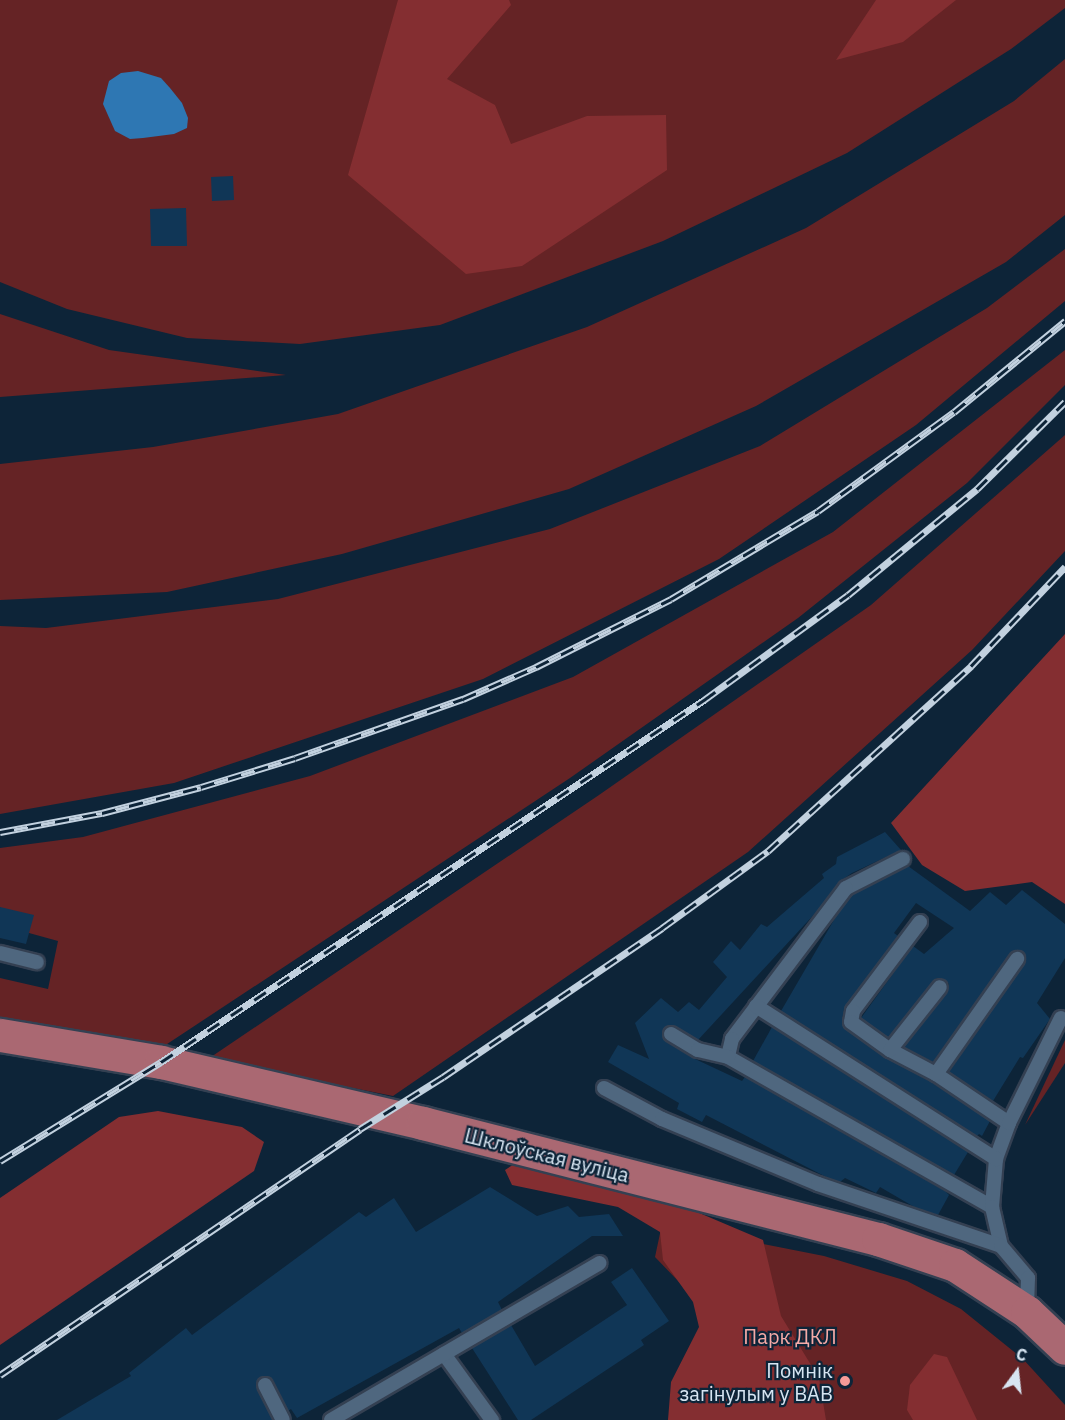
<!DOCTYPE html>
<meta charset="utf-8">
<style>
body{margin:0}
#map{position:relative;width:1065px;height:1420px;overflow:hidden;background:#0d2438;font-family:"IBM Plex Sans",sans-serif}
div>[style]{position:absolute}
.green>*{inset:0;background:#652325}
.forest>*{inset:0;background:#842e31}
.water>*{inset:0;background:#2e77b3}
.building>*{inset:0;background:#103656}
.roads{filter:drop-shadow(2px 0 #344052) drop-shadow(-2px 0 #344052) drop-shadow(0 2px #344052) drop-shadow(0 -2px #344052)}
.lane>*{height:14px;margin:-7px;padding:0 7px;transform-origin:7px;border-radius:7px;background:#4f677f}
.primary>*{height:33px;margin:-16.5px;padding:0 16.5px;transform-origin:16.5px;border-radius:16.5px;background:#aa6872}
.rail>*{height:7px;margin-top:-3.5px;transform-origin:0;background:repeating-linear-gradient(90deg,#0d2438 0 14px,#c2d1df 0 28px);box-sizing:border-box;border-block:2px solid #c2d1df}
.dots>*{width:16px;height:16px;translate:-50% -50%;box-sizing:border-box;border:3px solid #0d2438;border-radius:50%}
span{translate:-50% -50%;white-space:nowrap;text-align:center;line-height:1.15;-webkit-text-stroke:4.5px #0d2438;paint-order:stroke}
.street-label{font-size:20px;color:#d7e5f2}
.park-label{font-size:20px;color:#f5aaa7}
.poi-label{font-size:20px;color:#d7e5f2}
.right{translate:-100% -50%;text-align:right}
.north{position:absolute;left:987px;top:1342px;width:60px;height:60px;-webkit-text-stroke:4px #0d2438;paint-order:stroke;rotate:15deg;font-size:16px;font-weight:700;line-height:24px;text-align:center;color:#d7e5f2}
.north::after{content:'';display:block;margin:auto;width:21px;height:27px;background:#d7e5f2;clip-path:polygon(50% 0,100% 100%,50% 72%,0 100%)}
</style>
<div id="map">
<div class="green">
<div style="clip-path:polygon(0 0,1065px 0,1065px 8px,1011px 49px,847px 153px,663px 241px,440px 325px,300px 344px,187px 338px,67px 309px,0 282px)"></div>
<div style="clip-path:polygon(1065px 59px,1065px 215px,1006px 262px,756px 406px,569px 489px,342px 554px,167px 592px,0 600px,0 464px,153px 447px,338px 414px,587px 327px,806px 228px,1014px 101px)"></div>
<div style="clip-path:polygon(1065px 249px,1065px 301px,916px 425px,719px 559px,483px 679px,174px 783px,0 814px,0 626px,46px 628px,278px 599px,550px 529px,760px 446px,987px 308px)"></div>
<div style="clip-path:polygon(0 314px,109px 350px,286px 375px,0 397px)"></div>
<div style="clip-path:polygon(1065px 350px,1065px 385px,967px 483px,798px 618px,570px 778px,155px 1052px,0 1019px,0 978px,48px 989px,58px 941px,29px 933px,0 907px,0 848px,83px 837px,310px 776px,573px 677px,833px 532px)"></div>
<div style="clip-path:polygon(1065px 435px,1065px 551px,972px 650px,748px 852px,393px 1096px,208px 1059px,599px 795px,871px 605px)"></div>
<div style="clip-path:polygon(1065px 1040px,1065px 1063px,1025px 1125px)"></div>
<div style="clip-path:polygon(662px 1224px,824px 1256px,907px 1281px,961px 1309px,1023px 1359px,1065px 1405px,1065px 1420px,668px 1420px,706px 1310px,655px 1257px)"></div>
</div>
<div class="forest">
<div style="clip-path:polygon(398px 0,509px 0,511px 5px,447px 79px,495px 105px,511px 144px,587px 116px,666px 115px,667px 170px,522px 266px,466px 274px,348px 175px)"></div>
<div style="clip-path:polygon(876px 0,956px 0,903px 42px,836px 60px)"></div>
<div style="clip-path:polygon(1065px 634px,1065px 904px,1032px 882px,965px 891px,922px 865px,891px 823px)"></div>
<div style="clip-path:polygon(158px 1111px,242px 1127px,264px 1142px,254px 1171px,0 1345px,0 1198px,119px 1117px)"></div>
<div style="clip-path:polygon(514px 1164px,697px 1212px,763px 1240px,781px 1316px,819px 1378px,826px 1420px,668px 1420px,671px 1382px,699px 1327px,693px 1302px,663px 1260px,660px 1232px,618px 1207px,512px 1185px,505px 1170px)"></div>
<div style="clip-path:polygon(934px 1354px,947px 1357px,977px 1420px,913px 1420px,907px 1410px,910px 1385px)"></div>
</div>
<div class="water">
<div style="clip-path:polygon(138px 71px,161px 78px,170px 88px,182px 103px,188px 118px,187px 128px,174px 134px,143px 138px,130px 139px,115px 131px,103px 104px,109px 81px,121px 73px)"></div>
</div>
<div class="building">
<div style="clip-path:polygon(233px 176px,234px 200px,212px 201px,211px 177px)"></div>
<div style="clip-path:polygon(186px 208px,187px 246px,151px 246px,150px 209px)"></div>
<div style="clip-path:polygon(885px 832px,901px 850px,852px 873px,839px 882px,820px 908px,698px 1040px,672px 1025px,664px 1029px,662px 1034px,666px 1042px,693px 1058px,742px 1081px,745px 1077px,945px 1191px,949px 1195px,938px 1215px,916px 1208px,880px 1187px,876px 1193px,845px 1178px,840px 1182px,830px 1179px,706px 1115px,702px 1122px,677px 1109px,679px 1103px,608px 1062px,618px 1045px,649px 1059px,635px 1023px,661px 998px,678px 1012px,689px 1002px,699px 1010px,727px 977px,713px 962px,731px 941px,740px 950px,761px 924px,767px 927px,824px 878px,822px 874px,836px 864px,837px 857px)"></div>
<div style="clip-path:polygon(908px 866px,970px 911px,990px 892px,1006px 905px,1022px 890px,1065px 924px,1065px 958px,1037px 1003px,1050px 1019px,1023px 1058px,1020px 1057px,993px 1101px,949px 1072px,1024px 964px,1025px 956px,1022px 951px,1014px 951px,1010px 954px,933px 1062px,904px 1047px,947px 993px,949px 984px,945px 980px,937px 978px,933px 981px,888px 1038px,861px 1018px,913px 946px,924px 954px,954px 928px,916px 903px,894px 933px,898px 936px,844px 1009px,842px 1021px,846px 1029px,885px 1057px,931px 1082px,990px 1121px,982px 1136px,979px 1134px,977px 1136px,781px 1011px,838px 913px,852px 895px)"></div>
<div style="clip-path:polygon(0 907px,34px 915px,26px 944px,0 938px)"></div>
<div style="clip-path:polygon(772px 1027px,968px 1152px,954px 1175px,753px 1061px)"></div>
<div style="clip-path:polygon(490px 1187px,537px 1216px,568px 1206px,579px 1217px,609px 1214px,623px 1236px,592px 1236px,498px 1302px,502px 1310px,462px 1333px,459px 1328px,297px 1418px,291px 1409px,288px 1411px,273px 1380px,265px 1376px,258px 1380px,256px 1385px,273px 1420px,57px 1420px,131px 1376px,129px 1373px,186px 1328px,192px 1335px,359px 1212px,366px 1217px,394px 1198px,416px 1232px)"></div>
<div style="clip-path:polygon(632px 1268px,669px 1321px,641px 1340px,644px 1345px,531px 1420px,518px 1420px,472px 1348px,511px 1325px,535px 1366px,627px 1305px,611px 1282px)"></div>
</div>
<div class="roads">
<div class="lane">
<div style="left:903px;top:859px;width:64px;rotate:153deg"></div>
<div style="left:846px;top:888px;width:189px;rotate:127.1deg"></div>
<div style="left:732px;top:1039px;width:18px;rotate:103deg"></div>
<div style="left:728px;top:1057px;width:304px;rotate:29.6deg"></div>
<div style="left:920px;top:922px;width:111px;rotate:127deg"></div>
<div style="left:853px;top:1011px;width:11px;rotate:100deg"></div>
<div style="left:851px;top:1022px;width:48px;rotate:35.7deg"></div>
<div style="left:890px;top:1050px;width:52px;rotate:27.6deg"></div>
<div style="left:936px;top:1074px;width:88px;rotate:33.9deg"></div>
<div style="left:1009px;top:1123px;width:38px;rotate:110deg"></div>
<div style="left:996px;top:1159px;width:48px;rotate:94.8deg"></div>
<div style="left:992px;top:1207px;width:40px;rotate:77deg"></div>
<div style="left:0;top:953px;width:38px;rotate:14deg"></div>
<div style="left:756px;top:1006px;width:285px;rotate:32.5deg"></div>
<div style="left:671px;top:1034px;width:31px;rotate:31deg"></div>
<div style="left:698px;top:1050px;width:31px;rotate:13deg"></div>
<div style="left:890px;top:1050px;width:80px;rotate:-51.6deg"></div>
<div style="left:936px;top:1074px;width:141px;rotate:-54.8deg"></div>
<div style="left:604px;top:1088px;width:66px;rotate:28.1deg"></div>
<div style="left:662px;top:1119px;width:169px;rotate:22.6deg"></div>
<div style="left:818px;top:1184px;width:193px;rotate:18.7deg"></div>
<div style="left:1001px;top:1246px;width:42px;rotate:49.8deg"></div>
<div style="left:1028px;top:1278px;width:32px;rotate:92deg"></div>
<div style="left:1009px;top:1123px;width:117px;rotate:-63.7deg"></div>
<div style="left:444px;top:1354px;width:82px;rotate:54deg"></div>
<div style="left:265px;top:1385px;width:39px;rotate:63deg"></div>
<div style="left:331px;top:1420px;width:311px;rotate:-30.3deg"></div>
</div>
<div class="primary">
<div style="left:0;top:1035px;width:163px;rotate:9.5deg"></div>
<div style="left:161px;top:1062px;width:269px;rotate:13.1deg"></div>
<div style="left:423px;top:1123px;width:470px;rotate:14.3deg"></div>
<div style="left:878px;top:1239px;width:81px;rotate:18.7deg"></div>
<div style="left:955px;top:1265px;width:86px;rotate:33.1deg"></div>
<div style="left:1027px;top:1312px;width:52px;rotate:43.5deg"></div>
</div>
</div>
<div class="rail">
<div style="left:0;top:832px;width:104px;rotate:-10.6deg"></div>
<div style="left:102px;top:813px;width:102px;rotate:-14.7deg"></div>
<div style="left:201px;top:787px;width:98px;rotate:-17.1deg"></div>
<div style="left:295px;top:758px;width:178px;rotate:-19.4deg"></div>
<div style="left:463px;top:699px;width:80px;rotate:-23.7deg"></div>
<div style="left:536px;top:667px;width:151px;rotate:-26.7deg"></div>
<div style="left:671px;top:599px;width:171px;rotate:-30.9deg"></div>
<div style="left:818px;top:511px;width:168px;rotate:-36.1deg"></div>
<div style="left:954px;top:412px;width:144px;rotate:-39.3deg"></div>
<div style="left:0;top:1161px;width:189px;rotate:-31.6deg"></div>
<div style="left:161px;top:1062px;width:653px;rotate:-33.69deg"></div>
<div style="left:704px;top:700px;width:178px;rotate:-36.1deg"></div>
<div style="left:848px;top:595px;width:167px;rotate:-39.4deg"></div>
<div style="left:977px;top:489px;width:124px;rotate:-44.7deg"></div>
<div style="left:0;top:1375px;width:436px;rotate:-34.3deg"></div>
<div style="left:360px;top:1129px;width:98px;rotate:-32.1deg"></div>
<div style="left:443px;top:1077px;width:265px;rotate:-34.2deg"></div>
<div style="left:662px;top:928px;width:131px;rotate:-36deg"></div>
<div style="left:768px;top:851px;width:275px;rotate:-42.3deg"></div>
<div style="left:971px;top:666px;width:137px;rotate:-46.5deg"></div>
</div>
<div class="dots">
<div style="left:845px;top:1381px;background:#f59b98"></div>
</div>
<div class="street-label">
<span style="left:547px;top:1155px;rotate:14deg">Шклоўская вуліца</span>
</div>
<div class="park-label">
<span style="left:790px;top:1336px">Парк ДКЛ</span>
</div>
<div class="poi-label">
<span class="right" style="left:833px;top:1382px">Помнік<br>загінулым у ВАВ</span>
</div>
<div class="north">С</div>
</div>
